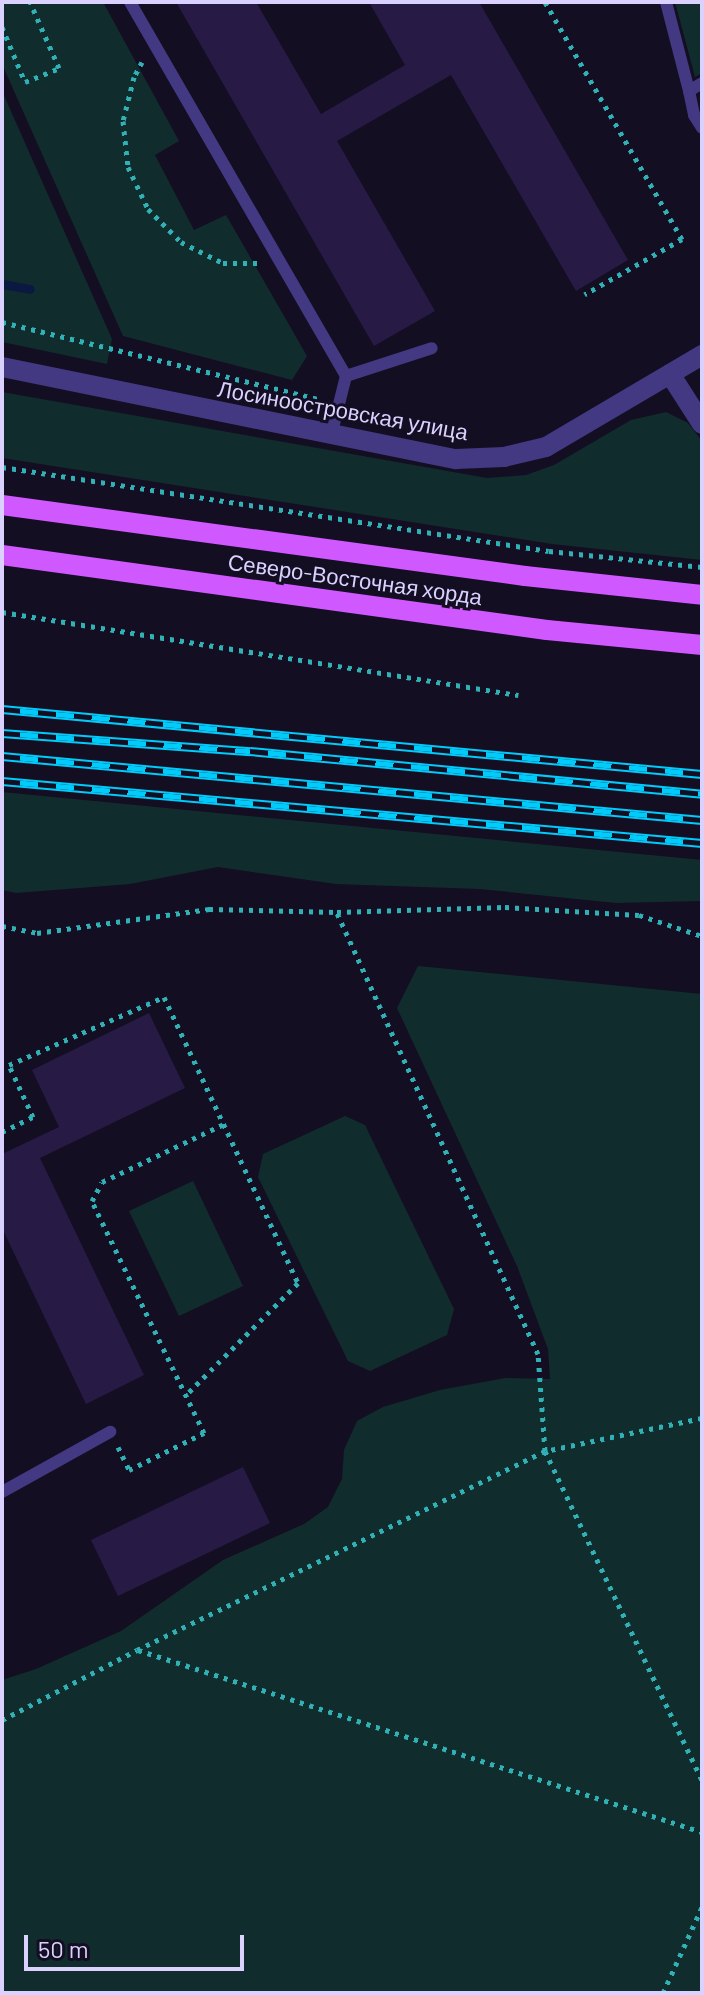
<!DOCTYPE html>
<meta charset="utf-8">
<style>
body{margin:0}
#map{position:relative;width:704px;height:1995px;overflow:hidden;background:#140e23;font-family:Barlow,sans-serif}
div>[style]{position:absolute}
.green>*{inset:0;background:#112c2d}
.stream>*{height:9px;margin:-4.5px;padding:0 4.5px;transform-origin:4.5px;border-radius:4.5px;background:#0a1941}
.building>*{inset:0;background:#271a44}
.path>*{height:5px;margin-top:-2.5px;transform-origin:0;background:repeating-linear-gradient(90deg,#2fb1b5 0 4px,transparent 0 10px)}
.service>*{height:12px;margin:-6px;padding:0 6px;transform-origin:6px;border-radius:6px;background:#433982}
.tertiary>*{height:20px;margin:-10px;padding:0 10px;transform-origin:10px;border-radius:10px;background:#433982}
.primary>*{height:20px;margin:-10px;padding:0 10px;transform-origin:10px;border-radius:10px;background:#d058ff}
.rail>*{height:9px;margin-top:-4.5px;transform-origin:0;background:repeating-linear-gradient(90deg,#140e23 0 18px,#00cbfb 0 36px);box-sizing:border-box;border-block:2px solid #00cbfb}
span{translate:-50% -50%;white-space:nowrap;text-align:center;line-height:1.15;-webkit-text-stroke:6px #140e23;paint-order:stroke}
.street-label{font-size:22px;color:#dad1ff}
.frame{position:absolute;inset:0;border:4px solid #dad1ff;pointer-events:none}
.scale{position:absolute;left:24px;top:1935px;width:220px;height:36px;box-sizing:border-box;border:4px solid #dad1ff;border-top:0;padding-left:10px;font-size:24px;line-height:28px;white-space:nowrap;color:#dad1ff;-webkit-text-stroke:6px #140e23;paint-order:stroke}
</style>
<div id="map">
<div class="green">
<div style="clip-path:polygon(2px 2px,103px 2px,179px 141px,155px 155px,194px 230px,226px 215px,307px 356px,292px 380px,123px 336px,2px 64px)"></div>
<div style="clip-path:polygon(675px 2px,702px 2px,702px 73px,695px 77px)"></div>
<div style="clip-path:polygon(2px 91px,112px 339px,107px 364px,2px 342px)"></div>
<div style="clip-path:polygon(2px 392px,487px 478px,526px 475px,554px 465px,631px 420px,666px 412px,688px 423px,702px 441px,702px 560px,552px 544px,2px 458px)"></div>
<div style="clip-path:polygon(2px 792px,702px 860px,702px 901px,616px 903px,480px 889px,336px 884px,218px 867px,130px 884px,16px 893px,2px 890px)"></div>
<div style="clip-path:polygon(418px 966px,702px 994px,702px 1993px,2px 1993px,2px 1680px,36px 1669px,121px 1631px,223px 1560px,304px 1524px,328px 1507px,342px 1479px,344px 1450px,357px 1421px,383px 1407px,440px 1390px,505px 1378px,550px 1379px,548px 1349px,517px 1266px,397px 1008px)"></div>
<div style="clip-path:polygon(345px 1116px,365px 1125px,454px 1309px,447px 1335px,370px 1371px,348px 1361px,258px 1177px,263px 1154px)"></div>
<div style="clip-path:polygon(193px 1181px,243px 1286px,179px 1316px,129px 1211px)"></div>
</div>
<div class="stream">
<div style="left:2px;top:284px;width:28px;rotate:10deg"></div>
</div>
<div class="building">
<div style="clip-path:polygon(176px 2px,256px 2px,321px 114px,405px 65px,369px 2px,479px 2px,628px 260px,576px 291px,451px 75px,337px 141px,435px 311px,374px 346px)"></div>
<div style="clip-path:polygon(149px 1013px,185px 1088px,40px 1158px,144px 1375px,86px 1404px,2px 1228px,2px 1154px,59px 1127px,32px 1070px)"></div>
<div style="clip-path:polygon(243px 1467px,270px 1523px,118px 1596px,91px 1540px)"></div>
</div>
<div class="path">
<div style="left:545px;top:2px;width:274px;rotate:60deg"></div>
<div style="left:682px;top:239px;width:112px;rotate:150.4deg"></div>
<div style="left:2px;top:27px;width:60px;rotate:67.3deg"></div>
<div style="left:25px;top:82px;width:37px;rotate:-22deg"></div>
<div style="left:59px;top:68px;width:72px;rotate:-113.7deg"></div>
<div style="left:142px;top:62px;width:17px;rotate:118deg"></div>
<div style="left:134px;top:77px;width:45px;rotate:104deg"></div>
<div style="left:123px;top:121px;width:46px;rotate:83.8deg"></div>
<div style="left:128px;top:167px;width:47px;rotate:64.5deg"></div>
<div style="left:148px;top:209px;width:47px;rotate:45deg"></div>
<div style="left:181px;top:242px;width:47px;rotate:26.6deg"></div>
<div style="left:223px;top:263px;width:37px"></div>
<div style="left:2px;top:322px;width:328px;rotate:13.7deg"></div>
<div style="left:2px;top:467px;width:553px;rotate:8.73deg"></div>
<div style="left:549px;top:551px;width:154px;rotate:6deg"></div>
<div style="left:2px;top:612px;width:523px;rotate:9.14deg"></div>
<div style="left:2px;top:926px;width:36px;rotate:11deg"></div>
<div style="left:37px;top:933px;width:174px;rotate:-7.9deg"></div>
<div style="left:209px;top:909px;width:128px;rotate:1.3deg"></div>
<div style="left:337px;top:912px;width:168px;rotate:-1.7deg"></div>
<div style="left:505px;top:907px;width:134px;rotate:3.4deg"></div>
<div style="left:639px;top:915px;width:66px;rotate:18.4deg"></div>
<div style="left:2px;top:1132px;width:34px;rotate:-26deg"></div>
<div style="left:33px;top:1117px;width:57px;rotate:-114.8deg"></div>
<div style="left:9px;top:1065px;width:169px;rotate:-23.7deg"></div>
<div style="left:164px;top:997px;width:316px;rotate:64.9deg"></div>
<div style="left:298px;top:1283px;width:158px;rotate:135deg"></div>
<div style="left:702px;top:1418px;width:160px;rotate:168.1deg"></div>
<div style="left:545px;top:1451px;width:365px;rotate:64.5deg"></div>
<div style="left:118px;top:1447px;width:25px;rotate:64deg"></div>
<div style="left:129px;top:1470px;width:84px;rotate:-26.3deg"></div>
<div style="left:204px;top:1433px;width:258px;rotate:-115.8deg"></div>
<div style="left:92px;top:1201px;width:21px;rotate:-62deg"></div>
<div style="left:102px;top:1182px;width:135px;rotate:-25.4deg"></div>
<div style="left:138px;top:1650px;width:593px;rotate:17.88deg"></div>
<div style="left:2px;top:1720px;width:152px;rotate:-27.4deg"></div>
<div style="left:137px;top:1650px;width:454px;rotate:-26deg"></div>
<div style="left:545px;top:1451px;width:97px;rotate:-94.1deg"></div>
<div style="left:538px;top:1354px;width:486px;rotate:-114.5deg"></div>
<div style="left:663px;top:1993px;width:94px;rotate:-65.6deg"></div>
</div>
<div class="service">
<div style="left:130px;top:2px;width:432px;rotate:60deg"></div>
<div style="left:346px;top:376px;width:62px;rotate:104deg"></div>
<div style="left:666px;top:2px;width:92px;rotate:75.5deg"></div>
<div style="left:702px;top:83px;width:15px;rotate:148deg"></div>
<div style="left:689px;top:91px;width:25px;rotate:78deg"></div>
<div style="left:694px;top:115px;width:15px;rotate:58deg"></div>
<div style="left:346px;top:376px;width:90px;rotate:-18deg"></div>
<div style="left:2px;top:1492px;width:124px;rotate:-29.1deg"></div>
</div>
<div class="tertiary">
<div style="left:2px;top:367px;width:463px;rotate:11.5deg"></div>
<div style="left:456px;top:459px;width:48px;rotate:-2.4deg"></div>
<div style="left:504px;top:457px;width:43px;rotate:-13.4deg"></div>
<div style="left:546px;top:447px;width:181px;rotate:-30.5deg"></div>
<div style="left:670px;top:374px;width:59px;rotate:57.4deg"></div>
</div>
<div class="primary">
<div style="left:2px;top:505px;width:528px;rotate:7.73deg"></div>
<div style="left:525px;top:576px;width:178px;rotate:6.1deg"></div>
<div style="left:2px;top:555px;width:550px;rotate:7.84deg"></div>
<div style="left:547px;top:630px;width:156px;rotate:5.5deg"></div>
</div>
<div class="rail">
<div style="left:2px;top:709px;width:703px;rotate:5.31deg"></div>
<div style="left:2px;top:733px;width:249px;rotate:4.2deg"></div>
<div style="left:250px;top:751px;width:454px;rotate:5.4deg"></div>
<div style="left:2px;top:756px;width:703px;rotate:5.22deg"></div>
<div style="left:2px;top:781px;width:703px;rotate:5.06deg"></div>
</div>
<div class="street-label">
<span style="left:343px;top:410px;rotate:10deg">Лосиноостровская улица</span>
<span style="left:355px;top:579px;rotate:8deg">Северо-Восточная хорда</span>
</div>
<div class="frame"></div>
<div class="scale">50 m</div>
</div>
